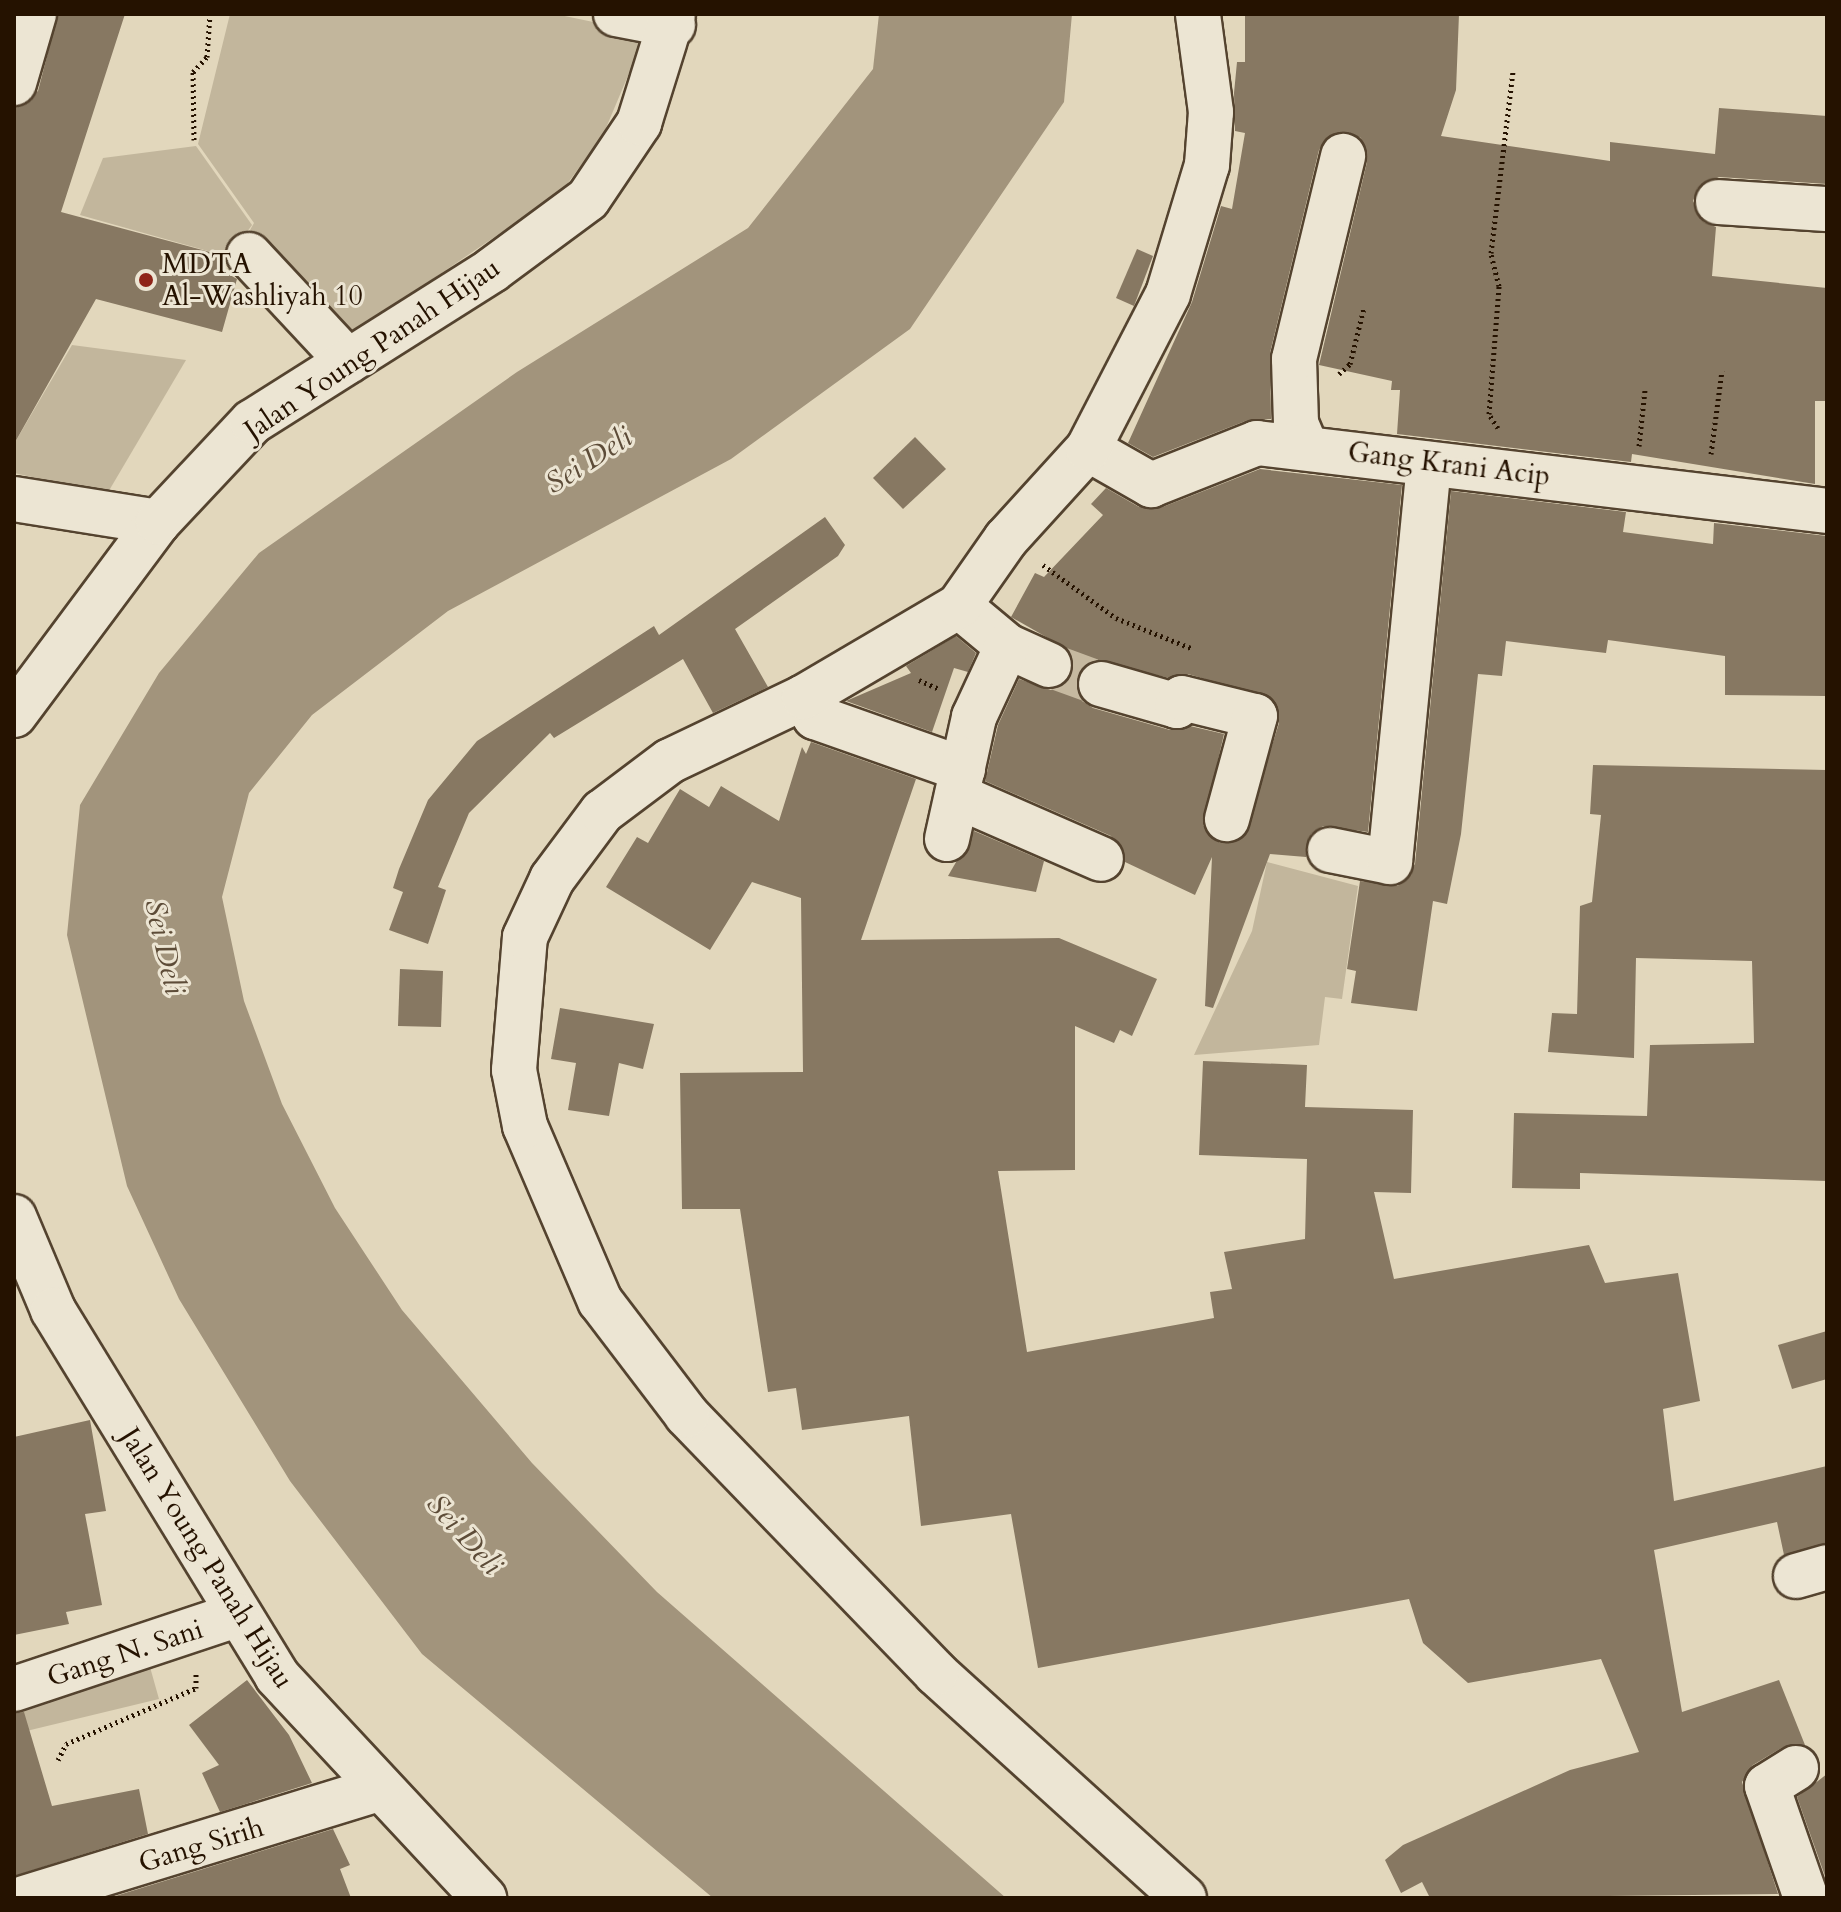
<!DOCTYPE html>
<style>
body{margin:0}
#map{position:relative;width:1841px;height:1912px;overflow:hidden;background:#e2d7bc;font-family:Cardo,serif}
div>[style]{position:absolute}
.green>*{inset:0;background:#c2b69c}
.water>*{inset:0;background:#a2947c}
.building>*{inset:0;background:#877862}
.minor-tunnel>*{height:44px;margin-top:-22px;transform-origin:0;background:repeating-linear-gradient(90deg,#c6b9a0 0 44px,transparent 0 66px)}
.path>*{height:5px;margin-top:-2.5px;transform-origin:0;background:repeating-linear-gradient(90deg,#251200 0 2px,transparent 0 6px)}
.roads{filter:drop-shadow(2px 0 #54432f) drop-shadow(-2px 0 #54432f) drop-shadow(0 2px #54432f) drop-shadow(0 -2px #54432f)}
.minor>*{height:44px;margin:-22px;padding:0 22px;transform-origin:22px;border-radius:22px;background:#ece5d3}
.dots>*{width:22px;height:22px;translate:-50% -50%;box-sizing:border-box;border:4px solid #ece5d3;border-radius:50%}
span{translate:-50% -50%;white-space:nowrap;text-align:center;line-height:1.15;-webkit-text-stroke:6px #ece5d3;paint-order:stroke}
.poi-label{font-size:28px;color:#251200}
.left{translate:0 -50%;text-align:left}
.street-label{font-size:28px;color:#251200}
.water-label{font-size:30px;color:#5d4c38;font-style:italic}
.frame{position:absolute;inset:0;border:16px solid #251200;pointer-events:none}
</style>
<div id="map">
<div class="green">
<div style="clip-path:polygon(230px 14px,555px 14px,646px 33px,603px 135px,562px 191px,349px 336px,245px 239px,254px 223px,198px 144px)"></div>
<div style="clip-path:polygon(196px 146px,252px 225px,229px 257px,80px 215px,103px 158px)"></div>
<div style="clip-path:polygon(72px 345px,186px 360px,107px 494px,14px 473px,14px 444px)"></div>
<div style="clip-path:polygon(1267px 862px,1358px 886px,1342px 999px,1325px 997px,1319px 1045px,1194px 1055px,1252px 931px)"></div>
<div style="clip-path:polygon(148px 1660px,159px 1699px,14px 1734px,14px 1698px)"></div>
</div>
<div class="water">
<div style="clip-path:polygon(879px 14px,1072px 14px,1064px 102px,910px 329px,731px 459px,448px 611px,312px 715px,249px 793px,222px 897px,244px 1001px,282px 1104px,335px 1208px,402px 1310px,532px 1463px,657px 1592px,1006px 1898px,713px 1898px,422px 1654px,290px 1481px,179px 1299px,127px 1186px,67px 935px,80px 805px,159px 673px,259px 553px,517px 372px,748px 228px,873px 69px)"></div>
</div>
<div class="building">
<div style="clip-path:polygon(58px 14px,125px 14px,61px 212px,221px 255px,218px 268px,237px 279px,222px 332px,96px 299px,14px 444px,14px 107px,38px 91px)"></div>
<div style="clip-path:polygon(1245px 14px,1459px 14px,1456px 90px,1441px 136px,1610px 161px,1610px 142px,1715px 154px,1719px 108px,1827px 116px,1827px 184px,1719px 177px,1698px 188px,1693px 201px,1704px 222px,1716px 227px,1712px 276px,1827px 288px,1827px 401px,1815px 401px,1815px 484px,1632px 454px,1631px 462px,1397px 434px,1400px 390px,1391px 390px,1392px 381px,1319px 365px,1367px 162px,1361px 138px,1348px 132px,1326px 138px,1319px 150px,1270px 353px,1271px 419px,1248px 420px,1153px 457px,1128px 443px,1192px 302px,1221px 206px,1232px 209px,1245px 133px,1235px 131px,1234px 93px,1237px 62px,1245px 62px)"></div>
<div style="clip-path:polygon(1137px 249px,1153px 256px,1134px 306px,1116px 298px)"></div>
<div style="clip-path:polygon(915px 437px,946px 469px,903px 509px,873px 478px)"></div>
<div style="clip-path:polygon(evenodd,1260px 469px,1402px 485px,1368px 832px,1323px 826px,1311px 834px,1306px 857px,1270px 854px,1213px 1008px,1205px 1006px,1212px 857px,1195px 895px,1125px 862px,1111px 836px,985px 781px,998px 725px,1019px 679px,1051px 690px,1072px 675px,1069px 650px,1011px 617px,1035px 573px,1044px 577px,1103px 515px,1091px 504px,1106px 488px,1139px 507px,1160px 508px,1260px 469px,1096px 660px,1169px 678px,1188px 674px,1273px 699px,1279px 723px,1244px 837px,1220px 843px,1203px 825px,1224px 734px,1190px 726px,1170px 730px,1093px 708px,1082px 701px,1077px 678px,1096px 660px)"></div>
<div style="clip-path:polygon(1451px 491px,1626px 512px,1623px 532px,1713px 544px,1714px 523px,1827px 536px,1827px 696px,1725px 695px,1725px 656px,1608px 640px,1606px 653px,1506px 641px,1502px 676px,1478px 674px,1461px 834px,1447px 904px,1433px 901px,1417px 1011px,1351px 1003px,1356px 971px,1347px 969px,1360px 881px,1398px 886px,1415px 864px)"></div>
<div style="clip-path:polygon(825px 517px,845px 545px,838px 556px,735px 629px,768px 687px,713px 713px,683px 659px,554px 738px,550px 733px,469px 813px,438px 887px,446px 890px,428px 944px,389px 930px,403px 892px,393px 888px,399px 869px,428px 800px,477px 741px,654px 626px,659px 635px)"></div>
<div style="clip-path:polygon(956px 636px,976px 653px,968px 672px,954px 668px,932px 732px,846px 701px,911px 673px,906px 666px)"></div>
<div style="clip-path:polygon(811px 742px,916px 779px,861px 940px,1059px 938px,1157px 979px,1132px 1036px,1120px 1030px,1114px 1043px,1075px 1026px,1075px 1170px,998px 1171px,1027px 1352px,1214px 1318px,1210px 1292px,1232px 1289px,1224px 1252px,1305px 1239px,1307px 1159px,1199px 1155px,1203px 1061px,1307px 1065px,1305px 1107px,1413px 1110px,1411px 1193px,1374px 1192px,1394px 1279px,1589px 1245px,1605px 1283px,1678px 1273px,1700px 1401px,1663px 1409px,1674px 1501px,1827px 1466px,1827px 1543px,1784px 1555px,1777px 1522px,1654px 1550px,1682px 1712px,1779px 1680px,1805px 1745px,1783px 1747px,1753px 1765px,1742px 1782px,1778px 1894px,1430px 1898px,1422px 1882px,1401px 1893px,1385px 1860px,1403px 1845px,1570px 1770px,1639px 1752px,1601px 1659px,1468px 1683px,1423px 1643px,1409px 1599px,1038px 1668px,1011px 1514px,921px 1526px,909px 1416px,802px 1430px,796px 1388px,768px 1392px,740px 1209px,682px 1209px,680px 1073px,803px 1072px,801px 898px,752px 882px,710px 950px,606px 887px,637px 837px,648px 843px,680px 789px,709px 807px,721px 786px,779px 821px,802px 747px,806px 754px)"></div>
<div style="clip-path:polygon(1593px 765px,1827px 770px,1827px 1181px,1580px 1173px,1580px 1189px,1512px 1188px,1514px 1113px,1647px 1116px,1650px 1045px,1754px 1043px,1752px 961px,1636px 958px,1634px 1058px,1548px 1052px,1552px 1013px,1577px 1014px,1580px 906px,1592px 902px,1601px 815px,1590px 814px)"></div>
<div style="clip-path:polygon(974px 831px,1044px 861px,1036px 892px,948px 876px)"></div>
<div style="clip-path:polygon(400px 969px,443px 971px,441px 1027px,398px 1026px)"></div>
<div style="clip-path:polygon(560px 1008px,654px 1024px,643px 1069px,619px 1063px,609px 1116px,568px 1110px,576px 1063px,551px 1059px)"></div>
<div style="clip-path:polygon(1827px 1331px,1827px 1379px,1792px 1389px,1778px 1345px)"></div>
<div style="clip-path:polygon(90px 1420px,106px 1511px,85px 1514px,102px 1605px,66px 1612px,69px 1624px,14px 1635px,14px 1437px)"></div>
<div style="clip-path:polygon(247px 1680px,289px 1735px,312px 1783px,220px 1812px,202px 1773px,219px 1765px,189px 1725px)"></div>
<div style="clip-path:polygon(24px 1712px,52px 1806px,139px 1789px,148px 1834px,14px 1876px,14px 1713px)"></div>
<div style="clip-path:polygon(1827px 1774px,1827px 1875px,1825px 1876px,1797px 1797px)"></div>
<div style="clip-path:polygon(333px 1829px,350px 1865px,340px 1869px,351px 1898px,109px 1898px)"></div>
</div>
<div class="minor-tunnel">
<div style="left:1049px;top:665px;width:55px;rotate:20.1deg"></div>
</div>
<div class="path">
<div style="left:194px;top:140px;width:68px;rotate:-90.8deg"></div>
<div style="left:193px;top:72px;width:21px;rotate:-47deg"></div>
<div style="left:207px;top:57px;width:43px;rotate:-86deg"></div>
<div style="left:1339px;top:374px;width:15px;rotate:-42deg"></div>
<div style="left:1350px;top:364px;width:58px;rotate:-76deg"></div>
<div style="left:1498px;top:428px;width:17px;rotate:-123deg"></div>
<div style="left:1489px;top:414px;width:128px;rotate:-85.5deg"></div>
<div style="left:1499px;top:286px;width:34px;rotate:-104deg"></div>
<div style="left:1491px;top:253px;width:183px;rotate:-83.1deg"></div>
<div style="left:1639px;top:446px;width:56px;rotate:-83.9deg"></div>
<div style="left:1711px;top:454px;width:84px;rotate:-82.5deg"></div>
<div style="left:1043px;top:565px;width:90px;rotate:36deg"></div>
<div style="left:1116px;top:618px;width:81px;rotate:21.8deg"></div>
<div style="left:919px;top:680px;width:22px;rotate:24deg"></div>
<div style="left:58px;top:1760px;width:18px;rotate:-63deg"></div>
<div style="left:66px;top:1744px;width:142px;rotate:-23.3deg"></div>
<div style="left:196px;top:1688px;width:15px;rotate:-90deg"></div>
</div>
<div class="roads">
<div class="minor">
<div style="left:616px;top:14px;width:58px;rotate:10.9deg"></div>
<div style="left:14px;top:83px;width:72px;rotate:-73.8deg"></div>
<div style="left:1718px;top:202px;width:109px;rotate:3.7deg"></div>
<div style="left:249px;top:255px;width:145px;rotate:47deg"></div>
<div style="left:1306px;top:447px;width:26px;rotate:-113deg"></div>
<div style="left:1296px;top:423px;width:64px;rotate:-91.8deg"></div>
<div style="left:1294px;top:359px;width:209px;rotate:-76.4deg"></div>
<div style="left:1088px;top:449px;width:73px;rotate:29.7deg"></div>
<div style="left:1151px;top:485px;width:114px;rotate:-21.6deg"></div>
<div style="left:1257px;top:443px;width:574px;rotate:6.8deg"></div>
<div style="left:14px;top:499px;width:146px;rotate:9.1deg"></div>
<div style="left:959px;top:606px;width:62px;rotate:39.8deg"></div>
<div style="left:1007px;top:646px;width:46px;rotate:24.3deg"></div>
<div style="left:1101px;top:684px;width:79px;rotate:16.1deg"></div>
<div style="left:1177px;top:706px;width:9px;rotate:-58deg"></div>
<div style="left:1182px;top:698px;width:75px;rotate:13.9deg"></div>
<div style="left:1255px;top:716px;width:107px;rotate:105.2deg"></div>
<div style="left:804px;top:697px;width:23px;rotate:61deg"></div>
<div style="left:815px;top:717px;width:157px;rotate:19.4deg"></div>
<div style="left:14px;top:715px;width:241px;rotate:-53.3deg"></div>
<div style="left:158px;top:522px;width:137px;rotate:-46.8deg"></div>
<div style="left:252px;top:422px;width:284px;rotate:-32.3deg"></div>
<div style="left:492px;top:270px;width:119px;rotate:-36.5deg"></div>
<div style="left:588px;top:199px;width:92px;rotate:-56.1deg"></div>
<div style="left:639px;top:123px;width:114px;rotate:-72.7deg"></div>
<div style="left:957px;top:796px;width:157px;rotate:23.6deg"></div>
<div style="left:947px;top:839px;width:125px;rotate:-77.5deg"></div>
<div style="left:974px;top:717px;width:78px;rotate:-65.1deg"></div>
<div style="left:1330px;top:850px;width:61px;rotate:11.3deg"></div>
<div style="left:1390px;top:862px;width:400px;rotate:-84.4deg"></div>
<div style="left:14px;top:1217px;width:101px;rotate:67.2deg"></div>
<div style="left:53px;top:1310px;width:429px;rotate:58.5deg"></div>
<div style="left:277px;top:1676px;width:304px;rotate:47deg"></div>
<div style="left:1796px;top:1576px;width:32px;rotate:-16deg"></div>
<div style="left:14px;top:1689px;width:234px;rotate:-18.4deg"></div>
<div style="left:1796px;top:1768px;width:34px;rotate:148deg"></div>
<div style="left:1767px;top:1786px;width:119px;rotate:70.8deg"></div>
<div style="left:24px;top:1898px;width:370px;rotate:-17.1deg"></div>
<div style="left:1184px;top:1898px;width:335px;rotate:-137.8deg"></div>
<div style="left:936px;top:1673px;width:359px;rotate:-134deg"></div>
<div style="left:687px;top:1415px;width:143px;rotate:-127.3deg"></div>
<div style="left:600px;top:1301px;width:190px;rotate:-113.2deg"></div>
<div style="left:525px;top:1126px;width:57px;rotate:-101.1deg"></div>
<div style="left:514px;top:1070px;width:133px;rotate:-85.3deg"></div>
<div style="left:525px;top:937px;width:64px;rotate:-65deg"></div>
<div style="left:552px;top:879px;width:84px;rotate:-53.3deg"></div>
<div style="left:602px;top:812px;width:85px;rotate:-36.9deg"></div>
<div style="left:670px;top:761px;width:148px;rotate:-25.5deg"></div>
<div style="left:804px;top:697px;width:180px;rotate:-30.4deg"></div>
<div style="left:959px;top:606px;width:82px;rotate:-55deg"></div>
<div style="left:1006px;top:539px;width:122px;rotate:-47.7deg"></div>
<div style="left:1088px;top:449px;width:174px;rotate:-62.7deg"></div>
<div style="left:1168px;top:294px;width:135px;rotate:-73.2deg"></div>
<div style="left:1207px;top:165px;width:53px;rotate:-85.7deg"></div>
<div style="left:1211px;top:112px;width:99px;rotate:-97.6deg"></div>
</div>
</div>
<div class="dots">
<div style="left:146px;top:280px;background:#8f2418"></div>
</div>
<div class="poi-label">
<span class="left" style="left:162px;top:280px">MDTA<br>Al-Washliyah 10</span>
</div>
<div class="street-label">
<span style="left:372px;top:349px;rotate:-34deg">Jalan Young Panah Hijau</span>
<span style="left:1449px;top:464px;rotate:7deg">Gang Krani Acip</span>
<span style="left:207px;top:1558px;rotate:58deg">Jalan Young Panah Hijau</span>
<span style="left:125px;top:1653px;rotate:-18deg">Gang N. Sani</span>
<span style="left:201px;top:1845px;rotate:-17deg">Gang Sirih</span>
</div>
<div class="water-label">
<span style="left:589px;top:461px;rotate:-33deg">Sei Deli</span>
<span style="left:164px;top:947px;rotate:77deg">Sei Deli</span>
<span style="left:464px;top:1535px;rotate:48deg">Sei Deli</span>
</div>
<div class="frame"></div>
</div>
